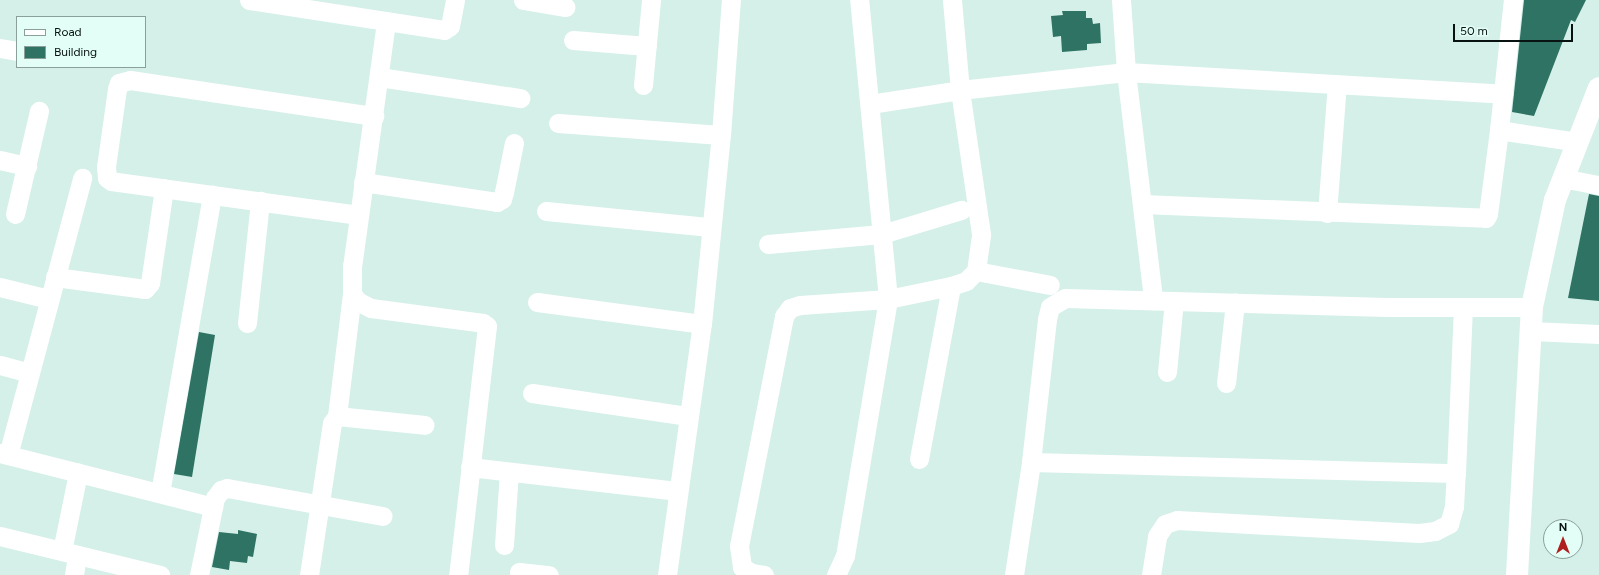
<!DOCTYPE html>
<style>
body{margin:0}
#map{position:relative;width:1599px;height:575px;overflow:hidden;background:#d5f0e9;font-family:Figtree,sans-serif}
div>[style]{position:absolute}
.building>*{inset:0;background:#2e7364}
.minor>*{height:19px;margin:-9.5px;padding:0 9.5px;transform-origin:9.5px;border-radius:9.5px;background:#fff}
.major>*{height:22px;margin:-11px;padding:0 11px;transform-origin:11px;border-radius:11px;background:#fff}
span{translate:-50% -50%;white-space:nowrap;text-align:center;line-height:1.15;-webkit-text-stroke:3.5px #e2fef6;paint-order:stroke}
.legend{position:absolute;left:16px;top:16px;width:130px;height:52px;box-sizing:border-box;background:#e2fef6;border:1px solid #8ba09a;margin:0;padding:5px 7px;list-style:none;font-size:12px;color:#081210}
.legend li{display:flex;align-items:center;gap:8px;height:20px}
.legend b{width:20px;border:1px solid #8ba09a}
.north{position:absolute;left:1543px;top:519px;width:40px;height:40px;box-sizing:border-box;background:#e2fef6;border:1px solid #8ba09a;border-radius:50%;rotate:0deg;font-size:11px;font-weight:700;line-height:16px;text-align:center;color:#081210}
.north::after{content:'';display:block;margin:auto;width:14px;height:18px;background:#b01f20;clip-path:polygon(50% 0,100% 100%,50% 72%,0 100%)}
.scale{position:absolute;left:1453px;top:24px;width:120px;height:18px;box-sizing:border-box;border:2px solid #081210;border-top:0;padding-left:5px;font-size:12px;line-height:14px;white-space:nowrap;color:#081210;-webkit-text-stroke:3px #e2fef6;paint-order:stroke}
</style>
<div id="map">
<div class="building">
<div style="clip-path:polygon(1524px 0,1586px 0,1575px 22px,1571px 20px,1534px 116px,1512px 112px)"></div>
<div style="clip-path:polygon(1062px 11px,1086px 11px,1086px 18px,1092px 18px,1093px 24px,1100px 23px,1101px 43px,1087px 44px,1087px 50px,1062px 52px,1061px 36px,1053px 37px,1051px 16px,1063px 15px)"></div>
<div style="clip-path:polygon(1589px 194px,1599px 196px,1599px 301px,1568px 298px)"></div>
<div style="clip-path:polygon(199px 332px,215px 335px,192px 477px,174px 474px)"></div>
<div style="clip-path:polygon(238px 530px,257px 534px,253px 557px,248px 556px,247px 563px,230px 561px,229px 570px,212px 567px,219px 532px,238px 534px)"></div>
</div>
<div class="minor">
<div style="left:249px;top:0;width:197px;rotate:8.7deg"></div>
<div style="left:444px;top:30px;width:7px;rotate:-34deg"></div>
<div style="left:450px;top:26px;width:26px;rotate:-79deg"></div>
<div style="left:523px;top:0;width:43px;rotate:9.5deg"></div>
<div style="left:1121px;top:0;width:72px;rotate:86deg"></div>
<div style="left:1126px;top:72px;width:230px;rotate:83.2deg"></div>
<div style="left:386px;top:22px;width:246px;rotate:97.9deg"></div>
<div style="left:352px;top:266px;width:27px;rotate:90deg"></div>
<div style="left:352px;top:293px;width:9px;rotate:58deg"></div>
<div style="left:357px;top:301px;width:16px;rotate:27deg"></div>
<div style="left:371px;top:308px;width:113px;rotate:7.6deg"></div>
<div style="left:483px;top:323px;width:5px;rotate:37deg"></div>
<div style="left:487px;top:326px;width:251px;rotate:96.6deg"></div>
<div style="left:573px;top:40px;width:74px;rotate:4.6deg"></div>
<div style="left:0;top:48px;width:17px;rotate:10deg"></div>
<div style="left:379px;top:77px;width:143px;rotate:8.5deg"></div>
<div style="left:643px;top:85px;width:85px;rotate:-84.6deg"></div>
<div style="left:870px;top:104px;width:91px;rotate:-8.8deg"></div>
<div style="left:960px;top:90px;width:167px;rotate:-6.2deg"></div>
<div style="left:1126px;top:72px;width:378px;rotate:3.3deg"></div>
<div style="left:558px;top:123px;width:163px;rotate:4.2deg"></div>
<div style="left:1499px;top:130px;width:79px;rotate:8.7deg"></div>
<div style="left:0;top:160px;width:28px;rotate:13deg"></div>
<div style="left:1562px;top:178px;width:38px;rotate:11deg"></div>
<div style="left:363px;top:182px;width:135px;rotate:8.5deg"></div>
<div style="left:497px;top:202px;width:6px;rotate:-31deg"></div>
<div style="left:502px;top:199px;width:7px;rotate:-74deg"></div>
<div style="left:504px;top:192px;width:50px;rotate:-78.5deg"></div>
<div style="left:1142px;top:204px;width:344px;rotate:2.3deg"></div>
<div style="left:1486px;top:218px;width:4px;rotate:-63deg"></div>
<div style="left:1488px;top:214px;width:85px;rotate:-82.5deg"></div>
<div style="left:1499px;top:130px;width:131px;rotate:-83.9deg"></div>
<div style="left:546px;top:211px;width:165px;rotate:5.6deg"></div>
<div style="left:1327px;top:213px;width:129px;rotate:-85.6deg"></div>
<div style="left:15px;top:214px;width:106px;rotate:-76.9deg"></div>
<div style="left:359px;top:215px;width:250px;rotate:-172.2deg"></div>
<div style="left:111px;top:181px;width:5px;rotate:-143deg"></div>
<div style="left:107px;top:178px;width:11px;rotate:-95deg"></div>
<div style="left:106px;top:167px;width:79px;rotate:-82deg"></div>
<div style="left:117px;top:89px;width:6px;rotate:-72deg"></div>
<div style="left:119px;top:83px;width:11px;rotate:-15deg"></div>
<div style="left:130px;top:80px;width:247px;rotate:8.4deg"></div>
<div style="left:768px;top:244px;width:114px;rotate:-5deg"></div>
<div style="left:882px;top:234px;width:83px;rotate:-16.9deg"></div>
<div style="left:976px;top:271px;width:75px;rotate:10.7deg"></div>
<div style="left:55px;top:277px;width:91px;rotate:7.6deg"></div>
<div style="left:145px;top:289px;width:8px;rotate:-50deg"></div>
<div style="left:150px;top:283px;width:96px;rotate:-81.6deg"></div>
<div style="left:0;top:287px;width:50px;rotate:13.8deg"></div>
<div style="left:537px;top:302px;width:166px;rotate:7.6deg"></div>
<div style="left:247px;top:323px;width:123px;rotate:-83.9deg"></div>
<div style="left:1531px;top:331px;width:68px;rotate:2.5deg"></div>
<div style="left:0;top:365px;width:31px;rotate:15deg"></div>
<div style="left:1167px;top:372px;width:71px;rotate:-84.4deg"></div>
<div style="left:1226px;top:383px;width:81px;rotate:-83.6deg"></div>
<div style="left:532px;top:393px;width:158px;rotate:8.4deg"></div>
<div style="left:337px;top:416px;width:124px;rotate:-83deg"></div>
<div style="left:0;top:453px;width:220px;rotate:14.2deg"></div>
<div style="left:8px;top:455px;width:287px;rotate:-75deg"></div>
<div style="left:919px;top:459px;width:176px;rotate:-79.5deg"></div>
<div style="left:1031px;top:462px;width:425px;rotate:1.5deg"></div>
<div style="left:470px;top:467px;width:208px;rotate:6.6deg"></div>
<div style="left:160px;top:493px;width:303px;rotate:-80.1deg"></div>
<div style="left:0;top:536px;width:165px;rotate:13.7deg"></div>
<div style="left:504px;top:545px;width:73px;rotate:-86.1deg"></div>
<div style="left:62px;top:551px;width:80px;rotate:-78.4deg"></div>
<div style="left:519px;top:572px;width:30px;rotate:6deg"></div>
<div style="left:74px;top:575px;width:20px;rotate:-81deg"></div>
<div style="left:199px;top:575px;width:79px;rotate:-78.3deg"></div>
<div style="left:215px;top:498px;width:10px;rotate:-53deg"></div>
<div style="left:221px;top:490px;width:6px;rotate:-18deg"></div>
<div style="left:227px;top:488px;width:158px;rotate:10.2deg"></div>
<div style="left:309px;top:575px;width:154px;rotate:-81.4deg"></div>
<div style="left:332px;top:423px;width:9px;rotate:-54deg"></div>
<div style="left:337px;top:416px;width:88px;rotate:5.8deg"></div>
<div style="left:667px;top:575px;width:253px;rotate:-82.1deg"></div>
<div style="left:702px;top:324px;width:190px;rotate:-84.3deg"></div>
<div style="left:721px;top:135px;width:135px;rotate:-85.8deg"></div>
<div style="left:764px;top:575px;width:13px;rotate:-171deg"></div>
<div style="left:751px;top:573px;width:11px;rotate:-146deg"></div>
<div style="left:742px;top:567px;width:21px;rotate:-98deg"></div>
<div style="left:739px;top:546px;width:234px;rotate:-78.9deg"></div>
<div style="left:784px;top:316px;width:10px;rotate:-53deg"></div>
<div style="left:790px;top:308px;width:10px;rotate:-17deg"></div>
<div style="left:800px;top:305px;width:88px;rotate:-3.9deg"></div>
<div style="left:888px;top:299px;width:64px;rotate:-11.7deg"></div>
<div style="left:951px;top:286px;width:16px;rotate:-18deg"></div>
<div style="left:966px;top:281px;width:14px;rotate:-45deg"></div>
<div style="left:976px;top:271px;width:37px;rotate:-82deg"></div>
<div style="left:981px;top:234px;width:146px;rotate:-98.3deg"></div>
<div style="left:960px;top:90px;width:90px;rotate:-95.1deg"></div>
<div style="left:836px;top:575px;width:21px;rotate:-65deg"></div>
<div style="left:845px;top:556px;width:261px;rotate:-80.5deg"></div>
<div style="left:888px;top:299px;width:300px;rotate:-95.5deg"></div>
<div style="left:1014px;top:575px;width:114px;rotate:-81.4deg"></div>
<div style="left:1031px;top:462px;width:144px;rotate:-83.6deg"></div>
<div style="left:1047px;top:319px;width:12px;rotate:-76deg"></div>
<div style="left:1050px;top:307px;width:17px;rotate:-31deg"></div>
<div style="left:1065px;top:298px;width:322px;rotate:1.6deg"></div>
<div style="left:1387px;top:307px;width:145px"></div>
<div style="left:1151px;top:575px;width:39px;rotate:-81deg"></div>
<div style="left:1157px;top:536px;width:14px;rotate:-56deg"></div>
<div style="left:1165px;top:524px;width:13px;rotate:-18deg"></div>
<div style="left:1177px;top:520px;width:242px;rotate:3.1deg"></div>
<div style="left:1419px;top:533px;width:16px;rotate:-7deg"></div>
<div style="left:1435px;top:531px;width:16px;rotate:-27deg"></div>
<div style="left:1449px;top:524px;width:18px;rotate:-74deg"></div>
<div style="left:1454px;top:507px;width:34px;rotate:-87deg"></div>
<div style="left:1456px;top:473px;width:166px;rotate:-87.6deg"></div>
</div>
<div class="major">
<div style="left:1517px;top:575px;width:268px;rotate:-86.8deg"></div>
<div style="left:1532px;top:307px;width:109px;rotate:-77.9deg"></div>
<div style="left:1555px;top:200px;width:120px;rotate:-68.6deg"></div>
</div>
<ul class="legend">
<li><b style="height:5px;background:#fff"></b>Road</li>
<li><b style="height:11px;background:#2e7364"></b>Building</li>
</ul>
<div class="north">N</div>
<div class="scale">50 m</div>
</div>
